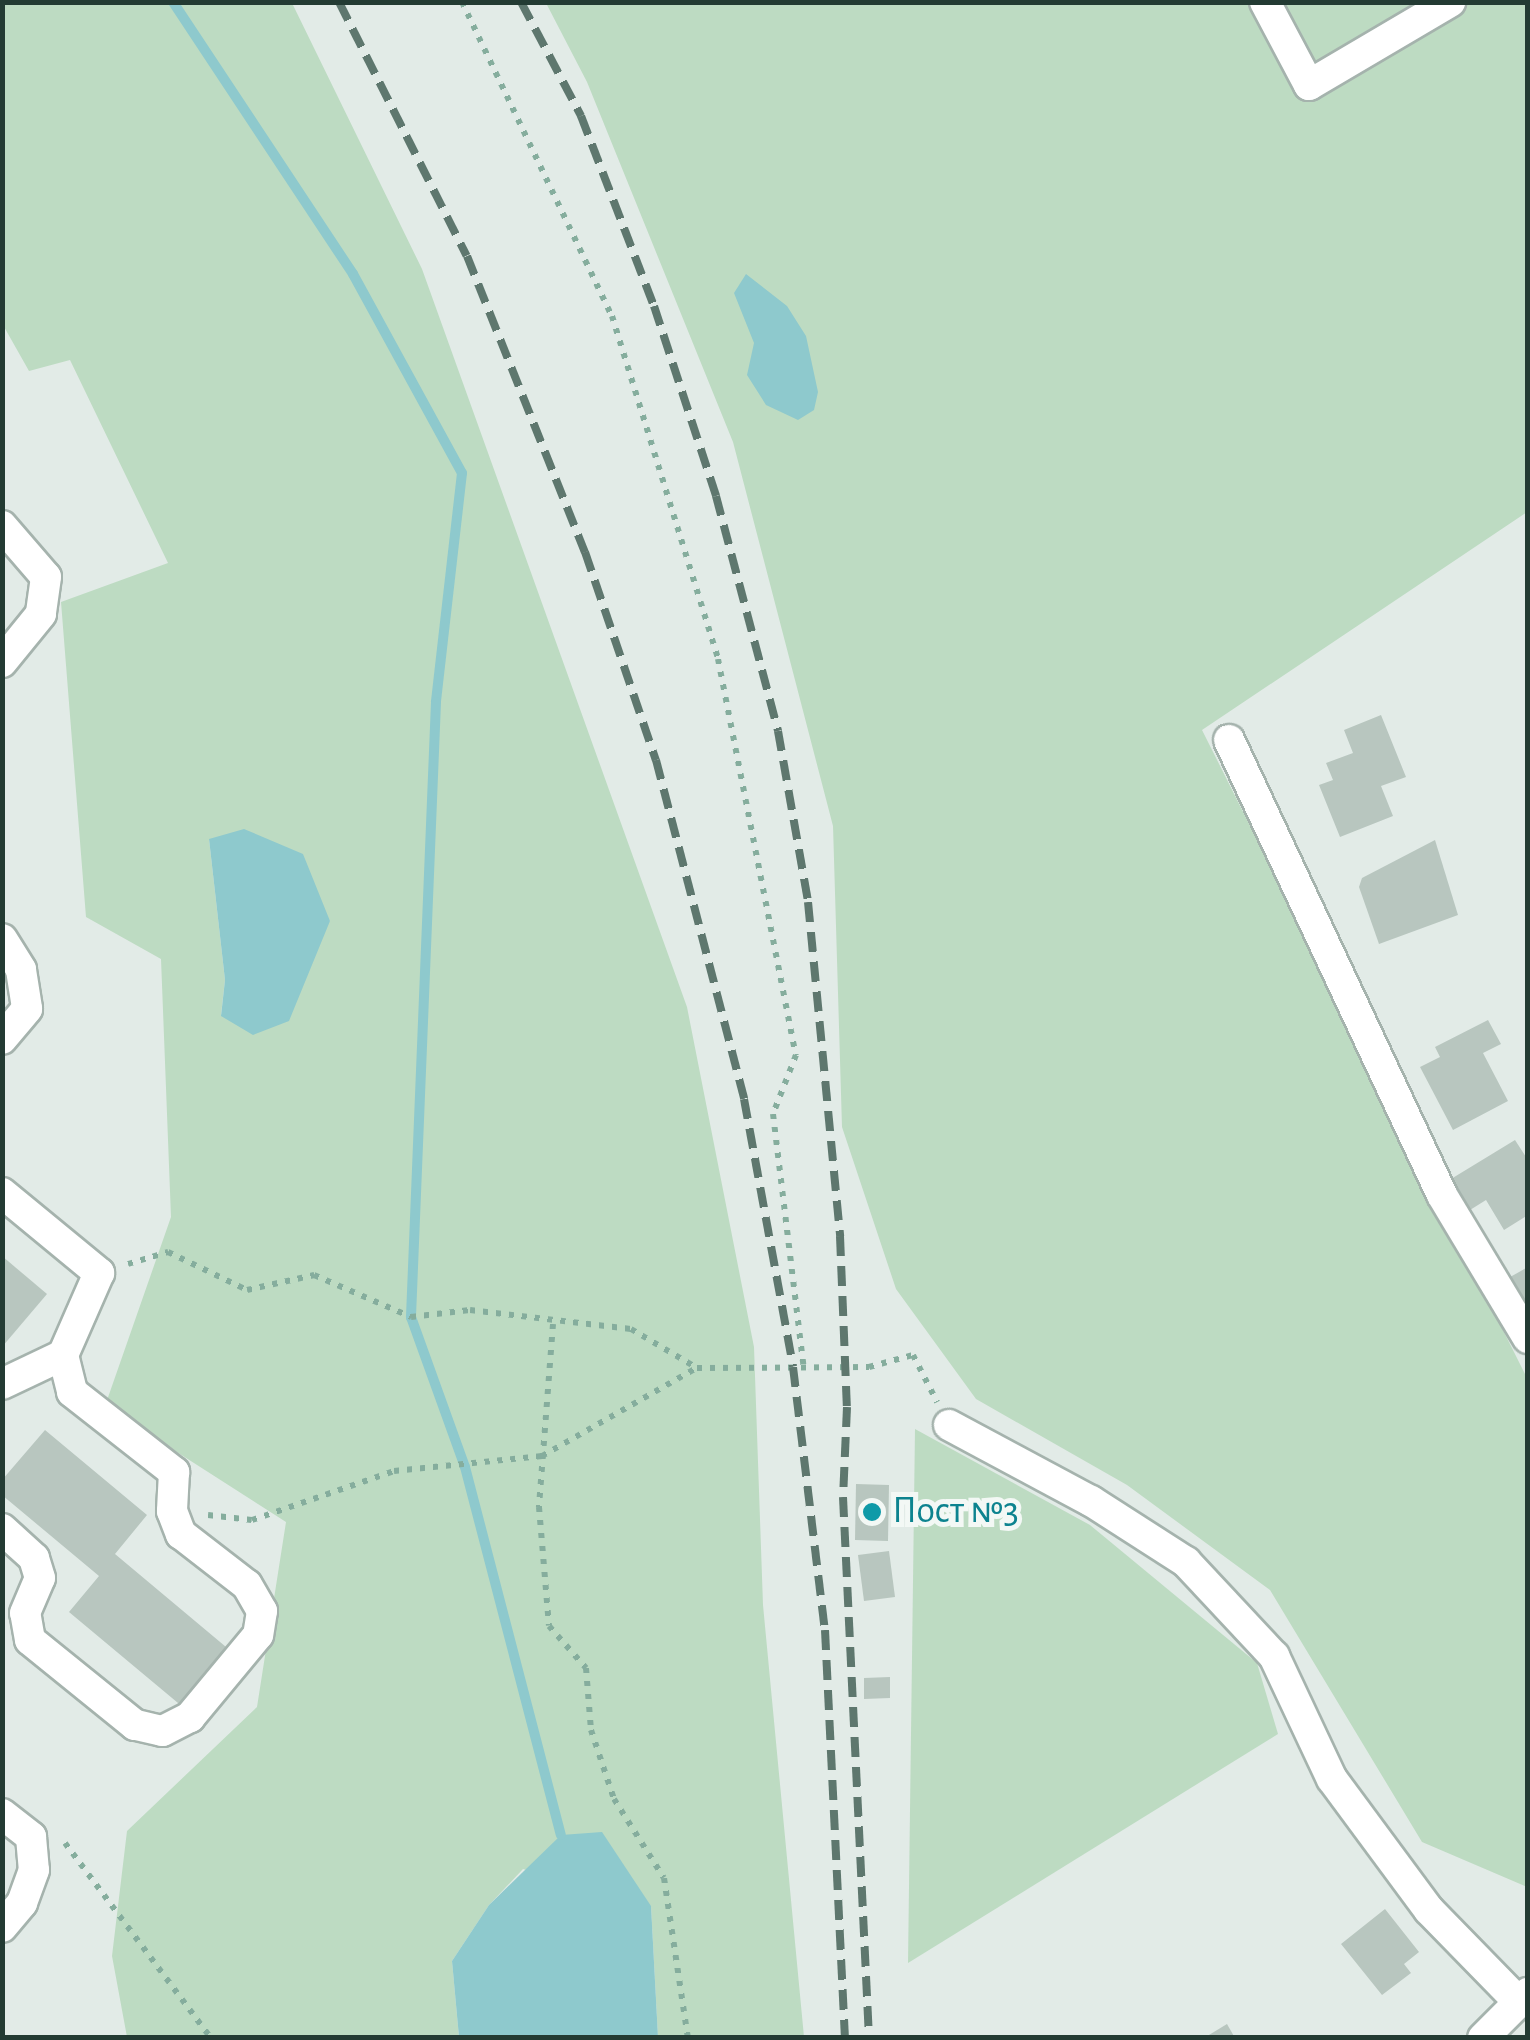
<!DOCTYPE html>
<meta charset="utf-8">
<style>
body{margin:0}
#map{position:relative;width:1530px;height:2040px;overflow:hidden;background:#e2ebe7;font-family:"Alegreya Sans",sans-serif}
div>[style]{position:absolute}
.green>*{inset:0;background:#bddbc2}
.water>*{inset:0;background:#8ec9cd}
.stream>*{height:10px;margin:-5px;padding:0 5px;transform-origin:5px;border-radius:5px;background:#8ec9cd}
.building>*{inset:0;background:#b8c6bf}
.path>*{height:6px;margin-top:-3px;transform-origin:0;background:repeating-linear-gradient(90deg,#85ad9d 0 5px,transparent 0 13px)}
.roads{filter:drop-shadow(2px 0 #a5b3ad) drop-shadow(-2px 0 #a5b3ad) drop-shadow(0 2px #a5b3ad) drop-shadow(0 -2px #a5b3ad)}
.minor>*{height:30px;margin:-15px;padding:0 15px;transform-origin:15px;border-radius:15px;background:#fff}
.rail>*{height:8px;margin-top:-4px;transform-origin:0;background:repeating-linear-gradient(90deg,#5e776e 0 20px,transparent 0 30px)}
.dots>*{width:28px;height:28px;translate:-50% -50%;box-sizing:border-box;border:5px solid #f3f8f5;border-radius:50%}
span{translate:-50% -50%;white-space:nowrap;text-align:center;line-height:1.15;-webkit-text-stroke:10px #f3f8f5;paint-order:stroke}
.culture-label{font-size:38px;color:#0d838f}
.left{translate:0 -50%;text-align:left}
.frame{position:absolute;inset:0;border:5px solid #233b33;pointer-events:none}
</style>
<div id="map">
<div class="green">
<div style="clip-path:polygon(evenodd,2px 3px,292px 3px,422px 269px,687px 1007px,754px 1347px,763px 1605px,804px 2037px,658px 2037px,651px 1906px,523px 1869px,489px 1905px,452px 1961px,459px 2037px,127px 2037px,112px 1956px,127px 1831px,257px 1707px,286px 1522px,105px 1406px,171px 1217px,161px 959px,86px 917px,61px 602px,168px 563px,70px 360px,29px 371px,3px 325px,2px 3px,209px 839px,330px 921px,221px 1015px,225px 980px,209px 839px)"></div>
<div style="clip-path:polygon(546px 3px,1527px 3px,1527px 512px,1202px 730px,1527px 1378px,1527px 1887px,1422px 1842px,1270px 1590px,1127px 1485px,976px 1399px,896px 1289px,842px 1127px,833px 826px,733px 442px,587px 82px)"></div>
<div style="clip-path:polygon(915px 1429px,1090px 1525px,1257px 1663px,1278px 1734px,908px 1963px)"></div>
</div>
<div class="water">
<div style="clip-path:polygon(746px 274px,787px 306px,806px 336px,818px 392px,814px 410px,798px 420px,766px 405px,747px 375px,754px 343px,734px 293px)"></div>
<div style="clip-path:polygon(244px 829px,303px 854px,330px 921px,289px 1021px,253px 1035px,221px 1016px,225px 980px,209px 839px)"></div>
<div style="clip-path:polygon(602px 1832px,651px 1906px,658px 2037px,459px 2037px,452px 1961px,489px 1905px,561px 1835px)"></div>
</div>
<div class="stream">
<div style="left:173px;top:2px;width:326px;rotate:56.5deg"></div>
<div style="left:353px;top:274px;width:227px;rotate:61.3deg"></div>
<div style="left:462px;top:473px;width:230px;rotate:96.5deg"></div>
<div style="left:436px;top:702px;width:616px;rotate:92.33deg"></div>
<div style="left:411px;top:1317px;width:159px;rotate:70.2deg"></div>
<div style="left:465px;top:1467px;width:380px;rotate:75.4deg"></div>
</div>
<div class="building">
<div style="clip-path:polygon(1381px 715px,1406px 777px,1381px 786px,1393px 816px,1340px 837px,1319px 785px,1333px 780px,1326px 763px,1353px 753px,1344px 730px)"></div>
<div style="clip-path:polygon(1435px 840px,1458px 915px,1379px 944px,1359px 887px,1362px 878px)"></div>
<div style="clip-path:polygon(1488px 1020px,1501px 1044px,1483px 1053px,1508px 1101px,1453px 1130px,1420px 1067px,1440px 1057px,1435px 1047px)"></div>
<div style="clip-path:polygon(1515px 1140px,1528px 1160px,1528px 1215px,1504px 1230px,1486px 1200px,1470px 1210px,1451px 1179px)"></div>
<div style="clip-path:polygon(2px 1256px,47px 1294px,2px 1347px)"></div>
<div style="clip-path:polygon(1528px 1267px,1528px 1300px,1517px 1306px,1503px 1281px)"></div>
<div style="clip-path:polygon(45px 1430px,147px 1515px,115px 1554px,232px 1652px,184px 1708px,69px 1612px,99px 1576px,2px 1495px,2px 1480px)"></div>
<div style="clip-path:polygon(856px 1484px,889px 1485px,888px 1541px,855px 1540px)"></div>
<div style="clip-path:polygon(889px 1551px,895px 1597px,864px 1601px,858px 1555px)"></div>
<div style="clip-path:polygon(890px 1677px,890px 1698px,864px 1699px,864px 1678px)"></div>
<div style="clip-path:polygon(1385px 1909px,1419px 1952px,1404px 1964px,1411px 1973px,1382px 1995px,1341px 1944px)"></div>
<div style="clip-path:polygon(1227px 2024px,1235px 2038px,1204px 2038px)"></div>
</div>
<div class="path">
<div style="left:462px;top:2px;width:348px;rotate:64.5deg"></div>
<div style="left:612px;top:316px;width:359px;rotate:72.8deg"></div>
<div style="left:718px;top:659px;width:404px;rotate:78.9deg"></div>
<div style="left:796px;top:1055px;width:63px;rotate:111.3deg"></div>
<div style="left:773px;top:1114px;width:257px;rotate:83.1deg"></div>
<div style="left:128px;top:1264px;width:42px;rotate:-16.7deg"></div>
<div style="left:168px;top:1252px;width:88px;rotate:25.7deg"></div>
<div style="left:247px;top:1290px;width:69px;rotate:-12.6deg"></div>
<div style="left:314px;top:1275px;width:106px;rotate:23.4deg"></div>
<div style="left:411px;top:1317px;width:59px;rotate:-6.8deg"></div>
<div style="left:470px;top:1310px;width:162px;rotate:6.7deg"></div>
<div style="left:631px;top:1329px;width:77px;rotate:30.6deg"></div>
<div style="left:697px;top:1368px;width:172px;rotate:-0.3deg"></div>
<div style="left:869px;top:1367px;width:46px;rotate:-15.3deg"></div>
<div style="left:913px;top:1355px;width:53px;rotate:62.9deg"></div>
<div style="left:553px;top:1324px;width:184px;rotate:94.4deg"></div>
<div style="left:539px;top:1507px;width:119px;rotate:85.2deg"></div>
<div style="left:549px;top:1626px;width:56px;rotate:48.6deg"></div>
<div style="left:586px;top:1668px;width:62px;rotate:85.4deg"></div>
<div style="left:591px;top:1730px;width:73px;rotate:71.6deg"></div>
<div style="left:614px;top:1799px;width:93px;rotate:57.7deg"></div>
<div style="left:664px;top:1878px;width:162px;rotate:81.5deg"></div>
<div style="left:208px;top:1515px;width:44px;rotate:6.5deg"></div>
<div style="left:252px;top:1520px;width:150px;rotate:-19deg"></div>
<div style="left:394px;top:1471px;width:149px;rotate:-5.8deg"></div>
<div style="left:542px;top:1456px;width:177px;rotate:-29.7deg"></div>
<div style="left:65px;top:1843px;width:244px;rotate:53.2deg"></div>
</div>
<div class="roads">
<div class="minor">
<div style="left:1265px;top:2px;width:94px;rotate:62.1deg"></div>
<div style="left:1309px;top:85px;width:164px;rotate:-30.5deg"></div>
<div style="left:2px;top:526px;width:67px;rotate:49.2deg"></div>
<div style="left:46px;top:577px;width:37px;rotate:98deg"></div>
<div style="left:41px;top:614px;width:62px;rotate:129.1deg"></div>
<div style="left:1229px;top:740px;width:502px;rotate:64.91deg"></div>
<div style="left:1442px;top:1195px;width:167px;rotate:59deg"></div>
<div style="left:2px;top:939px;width:36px;rotate:58deg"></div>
<div style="left:21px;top:970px;width:39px;rotate:81deg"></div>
<div style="left:27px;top:1009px;width:39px;rotate:130deg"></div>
<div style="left:2px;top:1193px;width:126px;rotate:39.5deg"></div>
<div style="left:99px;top:1273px;width:90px;rotate:113.7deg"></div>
<div style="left:63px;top:1355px;width:38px;rotate:76deg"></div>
<div style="left:72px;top:1392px;width:130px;rotate:38.1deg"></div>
<div style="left:174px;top:1472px;width:39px;rotate:93deg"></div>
<div style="left:172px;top:1511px;width:25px;rotate:69deg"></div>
<div style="left:181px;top:1534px;width:83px;rotate:37.7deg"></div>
<div style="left:247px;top:1585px;width:30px;rotate:60deg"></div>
<div style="left:262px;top:1611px;width:24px;rotate:99deg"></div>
<div style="left:258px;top:1635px;width:107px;rotate:129.7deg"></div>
<div style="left:190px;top:1717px;width:31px;rotate:153deg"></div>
<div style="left:162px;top:1731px;width:28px;rotate:-167deg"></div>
<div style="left:135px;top:1725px;width:135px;rotate:-141deg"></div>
<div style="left:30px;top:1640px;width:27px;rotate:-100deg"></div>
<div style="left:25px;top:1613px;width:38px;rotate:-67deg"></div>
<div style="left:40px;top:1578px;width:21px;rotate:-107deg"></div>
<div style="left:34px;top:1558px;width:43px;rotate:-137.8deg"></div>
<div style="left:2px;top:1384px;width:68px;rotate:-25.4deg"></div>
<div style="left:949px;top:1425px;width:161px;rotate:28.2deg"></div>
<div style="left:1091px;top:1501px;width:113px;rotate:32.7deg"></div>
<div style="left:1186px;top:1562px;width:129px;rotate:46.9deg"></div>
<div style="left:1274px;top:1656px;width:136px;rotate:64.8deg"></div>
<div style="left:1332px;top:1779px;width:163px;rotate:53.5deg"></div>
<div style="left:1429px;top:1910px;width:123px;rotate:45.7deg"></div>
<div style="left:2px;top:1814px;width:37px;rotate:38deg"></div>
<div style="left:31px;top:1837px;width:33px;rotate:85deg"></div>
<div style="left:34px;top:1870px;width:35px;rotate:110deg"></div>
<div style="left:22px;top:1903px;width:31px;rotate:130deg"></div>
<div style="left:1483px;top:2038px;width:64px;rotate:-45deg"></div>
</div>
</div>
<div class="rail">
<div style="left:339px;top:2px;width:284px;rotate:63.3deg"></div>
<div style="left:467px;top:256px;width:319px;rotate:68.3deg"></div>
<div style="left:585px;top:552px;width:220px;rotate:71.2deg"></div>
<div style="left:656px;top:760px;width:350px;rotate:75.4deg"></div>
<div style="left:744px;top:1099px;width:272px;rotate:79.6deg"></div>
<div style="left:793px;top:1367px;width:265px;rotate:83.1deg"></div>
<div style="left:825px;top:1630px;width:408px;rotate:87.2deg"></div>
<div style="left:521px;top:2px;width:129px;rotate:62.2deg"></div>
<div style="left:581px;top:116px;width:204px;rotate:69deg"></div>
<div style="left:654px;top:306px;width:200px;rotate:71.9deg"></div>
<div style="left:716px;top:496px;width:243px;rotate:75.2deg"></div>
<div style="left:778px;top:731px;width:174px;rotate:80deg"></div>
<div style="left:808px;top:902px;width:336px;rotate:84.5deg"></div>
<div style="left:840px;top:1236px;width:171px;rotate:87.7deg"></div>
<div style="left:847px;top:1407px;width:90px;rotate:92.5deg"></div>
<div style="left:843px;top:1497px;width:542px;rotate:87.25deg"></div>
</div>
<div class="dots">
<div style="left:872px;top:1512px;background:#0f9aa8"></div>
</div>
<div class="culture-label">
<span class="left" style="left:892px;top:1512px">Пост №3</span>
</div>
<div class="frame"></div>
</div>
